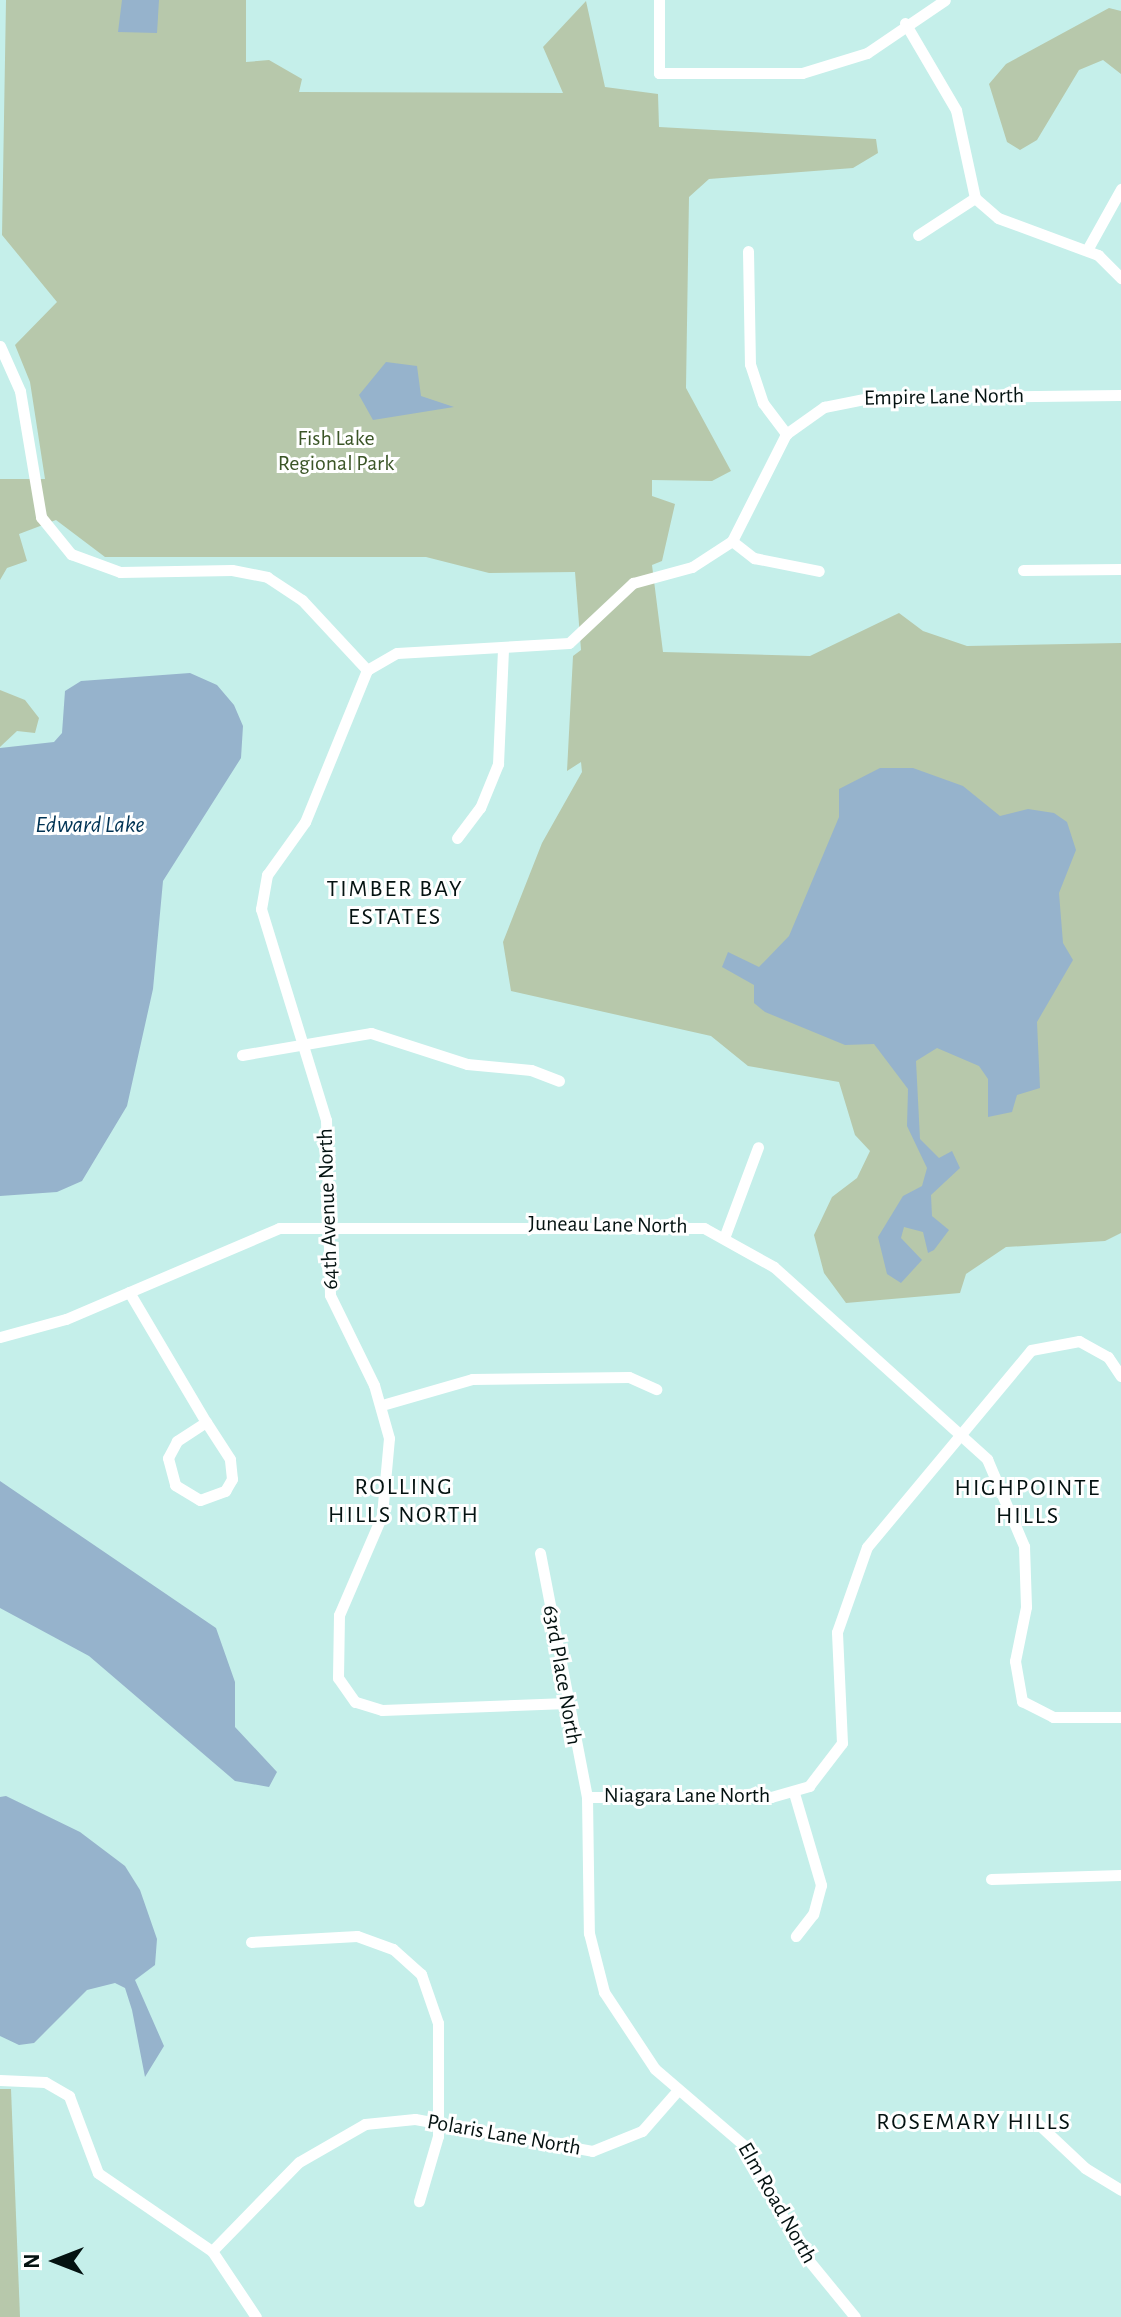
<!DOCTYPE html>
<style>
body{margin:0}
#map{position:relative;width:1121px;height:2317px;overflow:hidden;background:#c5efea;font-family:"Alegreya Sans",sans-serif}
div>[style]{position:absolute}
.green>*{inset:0;background:#b7c8ab}
.water>*{inset:0;background:#96b3cc}
.minor>*{height:11px;margin:-5.5px;padding:0 5.5px;transform-origin:5.5px;border-radius:5.5px;background:#fff}
span{translate:-50% -50%;white-space:nowrap;text-align:center;line-height:1.15;-webkit-text-stroke:6px #fff;paint-order:stroke}
.street-label{font-size:22px;color:#041211}
.park-label{font-size:22px;color:#3b5527}
.water-label{font-size:24px;color:#003354;font-style:italic}
.neighbourhood-label{font-size:24px;color:#041211;letter-spacing:2px}
.north{position:absolute;left:16px;top:2221px;width:80px;height:80px;-webkit-text-stroke:6px #fff;paint-order:stroke;rotate:270deg;font-size:22px;font-weight:700;line-height:32px;text-align:center;color:#041211}
.north::after{content:'';display:block;margin:auto;width:28px;height:36px;background:#041211;clip-path:polygon(50% 0,100% 100%,50% 72%,0 100%)}
</style>
<div id="map">
<div class="green">
<div style="clip-path:polygon(6px 0,246px 0,246px 62px,269px 60px,302px 79px,299px 92px,563px 93px,543px 47px,586px 1px,605px 87px,658px 94px,659px 127px,876px 139px,878px 153px,853px 168px,709px 179px,689px 197px,686px 388px,731px 471px,712px 481px,652px 480px,652px 496px,675px 504px,662px 561px,652px 565px,663px 652px,810px 656px,899px 613px,923px 631px,967px 646px,1121px 643px,1121px 1233px,1105px 1241px,1006px 1247px,966px 1274px,960px 1293px,846px 1303px,824px 1273px,814px 1235px,832px 1197px,857px 1178px,870px 1151px,855px 1135px,839px 1082px,748px 1066px,711px 1036px,511px 991px,503px 942px,542px 843px,582px 772px,581px 762px,567px 771px,573px 656px,581px 650px,575px 572px,489px 573px,426px 557px,105px 557px,56px 520px,19px 534px,27px 561px,7px 568px,0 580px,0 479px,45px 479px,30px 382px,15px 345px,57px 302px,2px 235px)"></div>
<div style="clip-path:polygon(1109px 8px,1121px 11px,1121px 74px,1103px 60px,1079px 70px,1037px 140px,1020px 150px,1007px 142px,989px 84px,1006px 64px)"></div>
<div style="clip-path:polygon(0 690px,25px 700px,39px 718px,35px 733px,17px 731px,0 747px)"></div>
<div style="clip-path:polygon(0 2089px,11px 2089px,20px 2317px,0 2317px)"></div>
</div>
<div class="water">
<div style="clip-path:polygon(122px 0,159px 0,157px 33px,118px 32px)"></div>
<div style="clip-path:polygon(386px 362px,417px 366px,421px 396px,454px 407px,373px 420px,359px 395px)"></div>
<div style="clip-path:polygon(190px 673px,217px 685px,234px 705px,243px 726px,241px 758px,163px 881px,153px 989px,127px 1106px,82px 1181px,57px 1192px,0 1196px,0 748px,54px 742px,62px 733px,65px 691px,81px 681px)"></div>
<div style="clip-path:polygon(880px 768px,913px 768px,963px 786px,1000px 816px,1028px 809px,1054px 813px,1067px 822px,1076px 850px,1059px 893px,1063px 943px,1073px 960px,1037px 1022px,1040px 1088px,1017px 1095px,1012px 1112px,988px 1117px,988px 1079px,979px 1066px,937px 1048px,916px 1061px,920px 1139px,939px 1158px,952px 1151px,960px 1168px,931px 1195px,932px 1216px,949px 1230px,934px 1250px,928px 1253px,923px 1232px,904px 1227px,901px 1238px,922px 1260px,901px 1283px,887px 1274px,878px 1237px,903px 1196px,922px 1186px,927px 1168px,907px 1126px,908px 1089px,874px 1044px,845px 1045px,765px 1012px,754px 1003px,754px 985px,722px 967px,728px 952px,759px 967px,789px 936px,839px 817px,839px 789px)"></div>
<div style="clip-path:polygon(0 1481px,216px 1628px,235px 1682px,235px 1727px,277px 1772px,269px 1787px,235px 1781px,89px 1656px,0 1608px)"></div>
<div style="clip-path:polygon(6px 1796px,80px 1832px,125px 1866px,140px 1890px,157px 1939px,155px 1965px,135px 1980px,164px 2046px,145px 2077px,132px 2010px,125px 1988px,115px 1983px,87px 1990px,34px 2043px,19px 2045px,0 2036px,0 1797px)"></div>
</div>
<div class="minor">
<div style="left:659px;top:0;width:73px;rotate:90deg"></div>
<div style="left:659px;top:73px;width:143px"></div>
<div style="left:802px;top:73px;width:68px;rotate:-17.1deg"></div>
<div style="left:867px;top:53px;width:94px;rotate:-34.2deg"></div>
<div style="left:905px;top:23px;width:101px;rotate:59.6deg"></div>
<div style="left:956px;top:110px;width:90px;rotate:77.8deg"></div>
<div style="left:975px;top:198px;width:30px;rotate:41deg"></div>
<div style="left:998px;top:218px;width:107px;rotate:20.3deg"></div>
<div style="left:1098px;top:255px;width:33px;rotate:45deg"></div>
<div style="left:918px;top:235px;width:68px;rotate:-33deg"></div>
<div style="left:1087px;top:250px;width:70px;rotate:-60.9deg"></div>
<div style="left:748px;top:251px;width:113px;rotate:89deg"></div>
<div style="left:750px;top:364px;width:41px;rotate:71.6deg"></div>
<div style="left:763px;top:403px;width:39px;rotate:53deg"></div>
<div style="left:0;top:346px;width:49px;rotate:66deg"></div>
<div style="left:20px;top:391px;width:128px;rotate:80.5deg"></div>
<div style="left:41px;top:517px;width:48px;rotate:51deg"></div>
<div style="left:71px;top:554px;width:52px;rotate:20.2deg"></div>
<div style="left:120px;top:572px;width:112px;rotate:-1deg"></div>
<div style="left:232px;top:570px;width:36px;rotate:11deg"></div>
<div style="left:267px;top:577px;width:42px;rotate:33.3deg"></div>
<div style="left:302px;top:600px;width:96px;rotate:47.1deg"></div>
<div style="left:732px;top:541px;width:28px;rotate:38deg"></div>
<div style="left:754px;top:558px;width:66px;rotate:11.3deg"></div>
<div style="left:1023px;top:570px;width:98px;rotate:-0.6deg"></div>
<div style="left:457px;top:838px;width:38px;rotate:-53deg"></div>
<div style="left:480px;top:808px;width:48px;rotate:-67.8deg"></div>
<div style="left:498px;top:764px;width:113px;rotate:-87.5deg"></div>
<div style="left:242px;top:1055px;width:131px;rotate:-9.7deg"></div>
<div style="left:371px;top:1033px;width:101px;rotate:17.9deg"></div>
<div style="left:467px;top:1064px;width:64px;rotate:5.4deg"></div>
<div style="left:531px;top:1070px;width:30px;rotate:21deg"></div>
<div style="left:724px;top:1238px;width:97px;rotate:-69.5deg"></div>
<div style="left:129px;top:1292px;width:151px;rotate:59.4deg"></div>
<div style="left:206px;top:1422px;width:35px;rotate:147deg"></div>
<div style="left:177px;top:1441px;width:19px;rotate:118deg"></div>
<div style="left:168px;top:1458px;width:28px;rotate:75deg"></div>
<div style="left:175px;top:1485px;width:29px;rotate:31deg"></div>
<div style="left:200px;top:1500px;width:27px;rotate:-20deg"></div>
<div style="left:225px;top:1491px;width:14px;rotate:-60deg"></div>
<div style="left:232px;top:1479px;width:20px;rotate:-96deg"></div>
<div style="left:230px;top:1459px;width:44px;rotate:-123deg"></div>
<div style="left:0;top:1337px;width:68px;rotate:-15.3deg"></div>
<div style="left:66px;top:1319px;width:232px;rotate:-23.1deg"></div>
<div style="left:279px;top:1228px;width:425px"></div>
<div style="left:704px;top:1228px;width:80px;rotate:29.1deg"></div>
<div style="left:774px;top:1267px;width:287px;rotate:42deg"></div>
<div style="left:987px;top:1459px;width:95px;rotate:67deg"></div>
<div style="left:1024px;top:1546px;width:61px;rotate:88.1deg"></div>
<div style="left:1026px;top:1607px;width:55px;rotate:101.5deg"></div>
<div style="left:1015px;top:1661px;width:41px;rotate:80.1deg"></div>
<div style="left:1022px;top:1701px;width:35px;rotate:27deg"></div>
<div style="left:1053px;top:1717px;width:68px"></div>
<div style="left:382px;top:1405px;width:94px;rotate:-16.1deg"></div>
<div style="left:472px;top:1379px;width:157px;rotate:-0.7deg"></div>
<div style="left:629px;top:1377px;width:30px;rotate:24deg"></div>
<div style="left:540px;top:1553px;width:248px;rotate:79.1deg"></div>
<div style="left:587px;top:1797px;width:136px;rotate:89.2deg"></div>
<div style="left:589px;top:1933px;width:61px;rotate:75.7deg"></div>
<div style="left:604px;top:1992px;width:92px;rotate:56.5deg"></div>
<div style="left:655px;top:2069px;width:120px;rotate:40.6deg"></div>
<div style="left:746px;top:2147px;width:118px;rotate:62.1deg"></div>
<div style="left:801px;top:2251px;width:85px;rotate:50.7deg"></div>
<div style="left:567px;top:1703px;width:185px;rotate:177.8deg"></div>
<div style="left:382px;top:1710px;width:28px;rotate:-163deg"></div>
<div style="left:355px;top:1702px;width:29px;rotate:-125deg"></div>
<div style="left:338px;top:1678px;width:63px;rotate:-89.1deg"></div>
<div style="left:339px;top:1615px;width:109px;rotate:-66.7deg"></div>
<div style="left:382px;top:1515px;width:77px;rotate:-84.8deg"></div>
<div style="left:389px;top:1438px;width:55px;rotate:-105.8deg"></div>
<div style="left:374px;top:1385px;width:100px;rotate:-116.1deg"></div>
<div style="left:330px;top:1295px;width:175px;rotate:-91.3deg"></div>
<div style="left:326px;top:1120px;width:221px;rotate:-107.1deg"></div>
<div style="left:261px;top:909px;width:35px;rotate:-80deg"></div>
<div style="left:267px;top:875px;width:65px;rotate:-54.4deg"></div>
<div style="left:305px;top:822px;width:164px;rotate:-67.8deg"></div>
<div style="left:367px;top:670px;width:34px;rotate:-30deg"></div>
<div style="left:397px;top:653px;width:172px;rotate:-3.3deg"></div>
<div style="left:569px;top:643px;width:88px;rotate:-43.2deg"></div>
<div style="left:633px;top:583px;width:61px;rotate:-15.2deg"></div>
<div style="left:692px;top:567px;width:48px;rotate:-33deg"></div>
<div style="left:732px;top:541px;width:120px;rotate:-63.2deg"></div>
<div style="left:786px;top:434px;width:47px;rotate:-35.4deg"></div>
<div style="left:824px;top:407px;width:46px;rotate:-11.3deg"></div>
<div style="left:869px;top:398px;width:252px;rotate:-0.7deg"></div>
<div style="left:794px;top:1793px;width:96px;rotate:73.6deg"></div>
<div style="left:821px;top:1885px;width:30px;rotate:105deg"></div>
<div style="left:813px;top:1914px;width:28px;rotate:128deg"></div>
<div style="left:587px;top:1797px;width:184px"></div>
<div style="left:771px;top:1797px;width:40px;rotate:-16deg"></div>
<div style="left:809px;top:1786px;width:54px;rotate:-52.5deg"></div>
<div style="left:842px;top:1743px;width:111px;rotate:-92.6deg"></div>
<div style="left:837px;top:1632px;width:90px;rotate:-70.6deg"></div>
<div style="left:867px;top:1547px;width:256px;rotate:-50.2deg"></div>
<div style="left:1031px;top:1350px;width:49px;rotate:-10.6deg"></div>
<div style="left:1079px;top:1341px;width:33px;rotate:29deg"></div>
<div style="left:1108px;top:1357px;width:23px;rotate:56deg"></div>
<div style="left:991px;top:1879px;width:130px;rotate:-1.8deg"></div>
<div style="left:251px;top:1942px;width:106px;rotate:-3.2deg"></div>
<div style="left:357px;top:1936px;width:38px;rotate:20deg"></div>
<div style="left:393px;top:1949px;width:38px;rotate:42deg"></div>
<div style="left:421px;top:1974px;width:52px;rotate:70.9deg"></div>
<div style="left:438px;top:2023px;width:113px;rotate:90deg"></div>
<div style="left:438px;top:2136px;width:68px;rotate:106.3deg"></div>
<div style="left:0;top:2080px;width:45px;rotate:2.5deg"></div>
<div style="left:45px;top:2082px;width:28px;rotate:30deg"></div>
<div style="left:69px;top:2096px;width:82px;rotate:69.4deg"></div>
<div style="left:98px;top:2173px;width:138px;rotate:34.4deg"></div>
<div style="left:212px;top:2251px;width:79px;rotate:56.3deg"></div>
<div style="left:1032px;top:2118px;width:73px;rotate:43.3deg"></div>
<div style="left:1085px;top:2168px;width:42px;rotate:31.4deg"></div>
<div style="left:212px;top:2251px;width:124px;rotate:-45.7deg"></div>
<div style="left:299px;top:2162px;width:76px;rotate:-29.9deg"></div>
<div style="left:365px;top:2124px;width:50px;rotate:-5.7deg"></div>
<div style="left:415px;top:2119px;width:180px;rotate:10.2deg"></div>
<div style="left:592px;top:2151px;width:54px;rotate:-21.8deg"></div>
<div style="left:642px;top:2131px;width:55px;rotate:-48.7deg"></div>
</div>
<div class="street-label">
<span style="left:944px;top:397px;rotate:-1deg">Empire Lane North</span>
<span style="left:328px;top:1209px;rotate:-92deg">64th Avenue North</span>
<span style="left:608px;top:1225px;rotate:1deg">Juneau Lane North</span>
<span style="left:562px;top:1675px;rotate:80deg">63rd Place North</span>
<span style="left:687px;top:1796px">Niagara Lane North</span>
<span style="left:504px;top:2135px;rotate:10deg">Polaris Lane North</span>
<span style="left:777px;top:2203px;rotate:60deg">Elm Road North</span>
</div>
<div class="park-label">
<span style="left:336px;top:451px">Fish Lake<br>Regional Park</span>
</div>
<div class="water-label">
<span style="left:90px;top:826px">Edward Lake</span>
</div>
<div class="neighbourhood-label">
<span style="left:395px;top:904px">TIMBER BAY<br>ESTATES</span>
<span style="left:404px;top:1502px">ROLLING<br>HILLS NORTH</span>
<span style="left:1028px;top:1503px">HIGHPOINTE<br>HILLS</span>
<span style="left:974px;top:2123px">ROSEMARY HILLS</span>
</div>
<div class="north">N</div>
</div>
